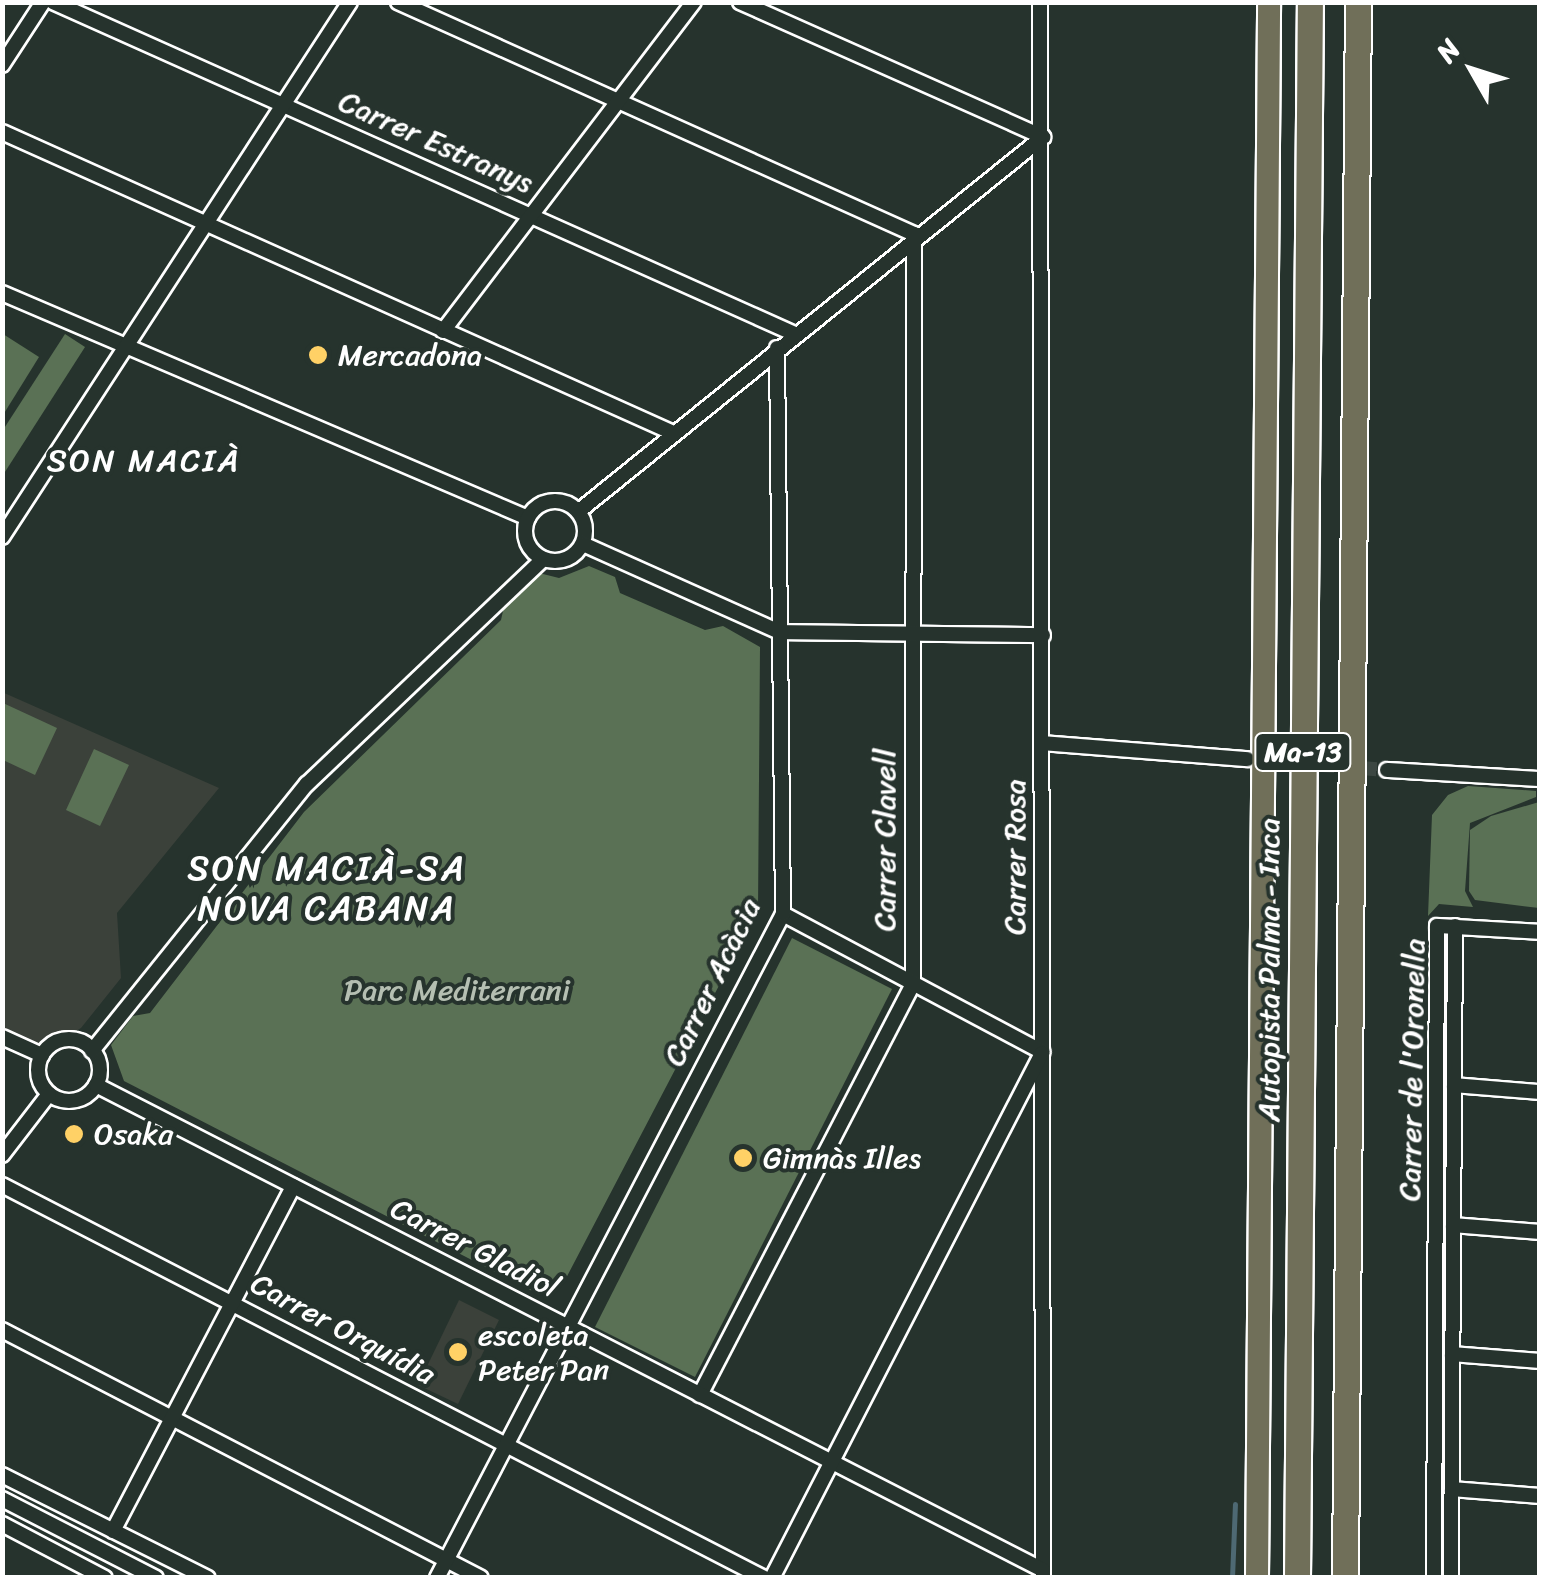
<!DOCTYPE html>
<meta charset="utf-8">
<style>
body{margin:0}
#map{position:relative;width:1542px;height:1580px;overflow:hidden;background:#26332d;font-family:Sriracha,sans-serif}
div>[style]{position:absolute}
.built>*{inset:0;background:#3b413a}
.green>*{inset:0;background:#5a7155}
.stream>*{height:5px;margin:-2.5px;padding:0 2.5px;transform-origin:2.5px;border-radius:2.5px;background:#4e6973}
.minor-tunnel>*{height:14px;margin-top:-7px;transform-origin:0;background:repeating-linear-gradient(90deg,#3c4742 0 14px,transparent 0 21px)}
.roads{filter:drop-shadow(2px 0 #fff) drop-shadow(-2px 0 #fff) drop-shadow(0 2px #fff) drop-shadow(0 -2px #fff)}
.minor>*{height:14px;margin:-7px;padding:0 7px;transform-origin:7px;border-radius:7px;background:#26332d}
.minor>.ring{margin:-7px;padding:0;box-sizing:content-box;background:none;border:14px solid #26332d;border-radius:50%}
.trunk>*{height:22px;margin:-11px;padding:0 11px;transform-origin:11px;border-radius:11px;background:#706f59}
.motorway>*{height:25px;margin:-12.5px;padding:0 12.5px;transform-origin:12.5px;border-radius:12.5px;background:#706f59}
.dots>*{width:28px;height:28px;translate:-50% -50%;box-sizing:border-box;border:5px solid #26332d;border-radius:50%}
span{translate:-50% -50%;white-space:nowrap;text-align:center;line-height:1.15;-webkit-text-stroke:8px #26332d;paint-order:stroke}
.shield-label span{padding:2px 8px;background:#26332d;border:2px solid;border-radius:8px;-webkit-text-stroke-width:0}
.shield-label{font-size:28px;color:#fff;font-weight:700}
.street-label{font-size:30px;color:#fff}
.poi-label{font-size:30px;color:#fff}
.left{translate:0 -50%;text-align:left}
.park-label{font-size:30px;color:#b5bfb2}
.neighbourhood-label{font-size:32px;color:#fff;letter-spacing:2.5px}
.quarter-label{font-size:35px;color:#fff;letter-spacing:2.5px}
.frame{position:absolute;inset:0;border:5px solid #fff;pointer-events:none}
.north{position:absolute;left:1422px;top:20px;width:100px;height:100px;-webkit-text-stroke:8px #26332d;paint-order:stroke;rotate:309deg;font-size:28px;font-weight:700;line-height:40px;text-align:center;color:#fff}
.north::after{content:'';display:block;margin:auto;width:35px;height:45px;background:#fff;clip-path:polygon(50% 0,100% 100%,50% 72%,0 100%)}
</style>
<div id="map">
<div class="built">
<div style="clip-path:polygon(2px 692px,219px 788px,117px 913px,121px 978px,81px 1028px,45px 1050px,3px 1029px)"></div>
<div style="clip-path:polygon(459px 1300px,499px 1320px,458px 1404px,418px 1385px)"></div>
</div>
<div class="green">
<div style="clip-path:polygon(3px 334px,39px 357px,3px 415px)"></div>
<div style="clip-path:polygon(65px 334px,85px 347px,3px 475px,3px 430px)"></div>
<div style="clip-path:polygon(589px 566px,615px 577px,620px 593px,705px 630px,723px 626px,760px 647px,758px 911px,563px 1284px,536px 1293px,124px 1081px,111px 1045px,133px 1016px,150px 1013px,304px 812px,501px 620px,505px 602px,539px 573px,559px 578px)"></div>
<div style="clip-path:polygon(3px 703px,57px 728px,35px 775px,3px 760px)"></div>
<div style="clip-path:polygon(94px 749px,129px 765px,100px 826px,66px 810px)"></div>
<div style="clip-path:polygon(1468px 786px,1536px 791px,1536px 797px,1470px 823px,1465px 891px,1473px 907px,1439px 904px,1428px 916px,1432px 815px,1448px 795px)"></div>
<div style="clip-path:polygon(1539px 802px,1539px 908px,1475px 900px,1469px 891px,1470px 830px,1491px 816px)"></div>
<div style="clip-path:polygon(792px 938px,892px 989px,695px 1377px,595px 1327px)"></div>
</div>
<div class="stream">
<div style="left:1232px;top:1578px;width:74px;rotate:-87.7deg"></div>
</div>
<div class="minor-tunnel">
<div style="left:1258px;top:760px;width:129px;rotate:4.4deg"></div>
</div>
<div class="roads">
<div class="minor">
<div style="left:53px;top:2px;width:813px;rotate:24.11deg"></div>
<div style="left:398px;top:2px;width:566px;rotate:24.21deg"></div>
<div style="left:914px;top:234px;width:750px;rotate:90.08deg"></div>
<div style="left:913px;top:984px;width:463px;rotate:117.4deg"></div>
<div style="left:740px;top:2px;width:332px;rotate:24deg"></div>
<div style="left:1040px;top:2px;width:1576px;rotate:89.89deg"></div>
<div style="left:2px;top:65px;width:75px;rotate:-56.9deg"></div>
<div style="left:2px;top:132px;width:733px;rotate:24.15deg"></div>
<div style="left:2px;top:293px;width:572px;rotate:23.16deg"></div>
<div style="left:443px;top:331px;width:414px;rotate:-52.7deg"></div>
<div class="ring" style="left:525px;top:501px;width:46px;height:46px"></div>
<div style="left:579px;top:511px;width:596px;rotate:-38.87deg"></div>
<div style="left:2px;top:537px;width:638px;rotate:-56.96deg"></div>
<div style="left:583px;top:544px;width:216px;rotate:24.1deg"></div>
<div style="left:780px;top:632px;width:263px;rotate:0.7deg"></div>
<div style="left:1042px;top:743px;width:206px;rotate:4.5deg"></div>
<div style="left:1387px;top:770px;width:153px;rotate:3.4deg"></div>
<div style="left:783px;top:914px;width:294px;rotate:28deg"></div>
<div style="left:2px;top:1037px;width:44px;rotate:24.2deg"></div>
<div class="ring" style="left:38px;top:1039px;width:48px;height:48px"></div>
<div style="left:92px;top:1051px;width:343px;rotate:-51.2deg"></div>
<div style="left:307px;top:784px;width:326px;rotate:-43.6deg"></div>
<div style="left:96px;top:1085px;width:1064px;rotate:27.12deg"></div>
<div style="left:1454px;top:1085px;width:86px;rotate:4.7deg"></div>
<div style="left:2px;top:1155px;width:77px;rotate:-52.4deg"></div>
<div style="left:2px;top:1185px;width:857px;rotate:27.28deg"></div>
<div style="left:1453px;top:1225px;width:87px;rotate:4.6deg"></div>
<div style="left:2px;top:1330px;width:539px;rotate:27.37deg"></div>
<div style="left:1452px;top:1354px;width:88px;rotate:4.5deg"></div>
<div style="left:2px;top:1475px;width:230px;rotate:26.6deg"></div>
<div style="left:1452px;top:1489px;width:88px;rotate:4.5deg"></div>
<div style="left:2px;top:1499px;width:173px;rotate:27.2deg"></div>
<div style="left:2px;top:1524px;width:116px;rotate:27.7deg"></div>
<div style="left:113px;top:1531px;width:389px;rotate:-62.4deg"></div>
<div style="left:437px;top:1578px;width:749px;rotate:-62.48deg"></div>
<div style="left:783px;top:914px;width:566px;rotate:-90.61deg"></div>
<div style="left:772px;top:1578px;width:590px;rotate:-62.78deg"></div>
<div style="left:1434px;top:1578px;width:652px;rotate:-89.74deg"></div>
<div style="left:1437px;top:926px;width:103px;rotate:3.3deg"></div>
<div style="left:1451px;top:1578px;width:652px;rotate:-89.65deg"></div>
</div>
<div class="trunk">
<div style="left:1257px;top:1578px;width:1576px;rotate:-89.56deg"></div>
</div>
<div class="motorway">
<div style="left:1297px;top:1578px;width:1576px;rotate:-89.53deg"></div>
<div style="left:1345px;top:1578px;width:1576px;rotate:-89.53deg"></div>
</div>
</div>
<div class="dots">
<div style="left:318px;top:355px;background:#ffd166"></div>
<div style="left:74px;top:1134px;background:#ffd166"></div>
<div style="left:743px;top:1158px;background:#ffd166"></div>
<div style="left:458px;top:1352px;background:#ffd166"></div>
</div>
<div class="shield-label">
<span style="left:1303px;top:752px">Ma-13</span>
</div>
<div class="street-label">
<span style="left:436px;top:142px;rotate:24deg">Carrer Estranys</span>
<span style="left:885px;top:840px;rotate:-90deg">Carrer Clavell</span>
<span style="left:1015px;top:857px;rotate:-90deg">Carrer Rosa</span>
<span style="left:1269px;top:970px;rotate:-90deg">Autopista Palma - Inca</span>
<span style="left:712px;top:982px;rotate:-64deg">Carrer Acàcia</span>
<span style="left:1412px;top:1070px;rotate:-89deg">Carrer de l'Oronella</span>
<span style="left:475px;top:1248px;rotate:27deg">Carrer Gladiol</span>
<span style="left:343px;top:1329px;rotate:28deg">Carrer Orquídia</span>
</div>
<div class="poi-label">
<span class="left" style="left:338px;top:355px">Mercadona</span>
<span class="left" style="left:94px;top:1134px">Osaka</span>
<span class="left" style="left:763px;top:1158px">Gimnàs Illes</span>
<span class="left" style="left:478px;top:1352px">escoleta<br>Peter Pan</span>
</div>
<div class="park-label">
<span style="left:457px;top:990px">Parc Mediterrani</span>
</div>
<div class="neighbourhood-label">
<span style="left:144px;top:461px">SON MACIÀ</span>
</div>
<div class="quarter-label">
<span style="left:327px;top:888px">SON MACIÀ-SA<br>NOVA CABANA</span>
</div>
<div class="frame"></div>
<div class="north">N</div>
</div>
